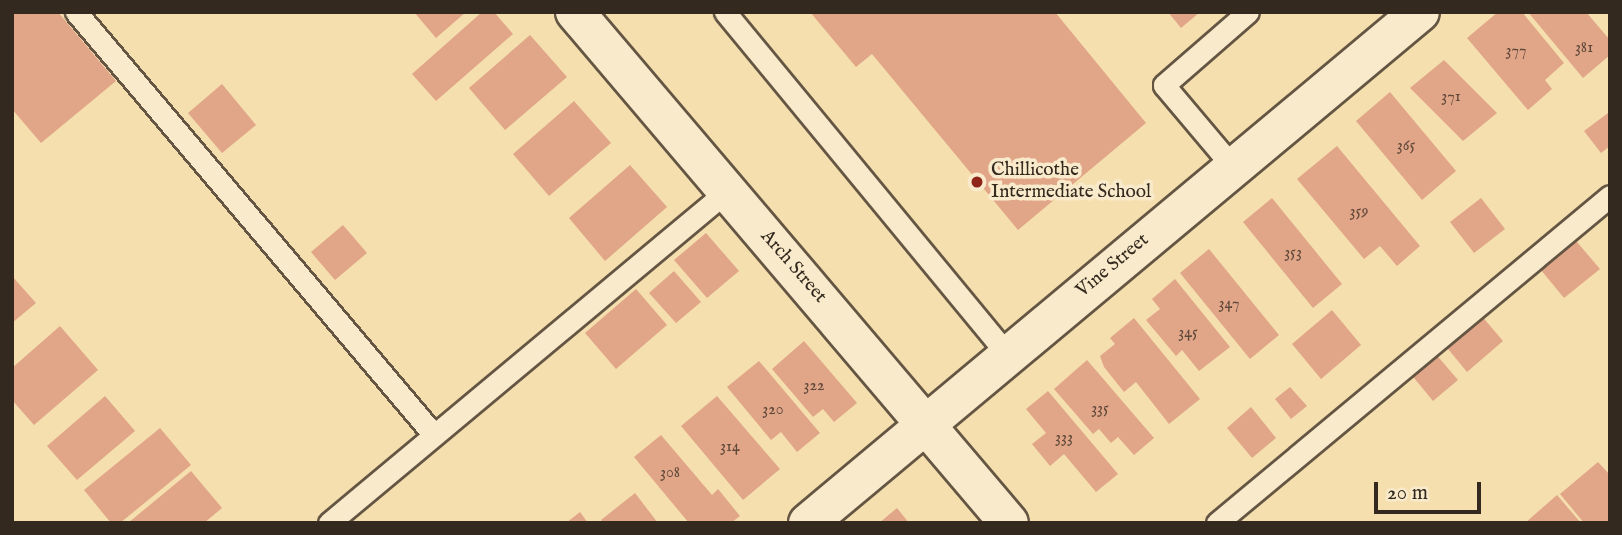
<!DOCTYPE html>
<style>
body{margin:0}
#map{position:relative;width:1622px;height:535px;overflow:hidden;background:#f5dfae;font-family:"IM FELL English",serif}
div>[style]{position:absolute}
.building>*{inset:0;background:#e1a588}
.roads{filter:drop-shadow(2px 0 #645643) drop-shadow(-2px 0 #645643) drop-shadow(0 2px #645643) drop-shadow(0 -2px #645643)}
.lane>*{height:21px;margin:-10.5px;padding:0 10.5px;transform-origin:10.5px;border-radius:10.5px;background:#f8eaca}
.street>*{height:38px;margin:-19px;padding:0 19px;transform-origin:19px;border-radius:19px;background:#f8eaca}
.dots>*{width:19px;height:19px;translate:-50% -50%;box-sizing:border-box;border:4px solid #f8eaca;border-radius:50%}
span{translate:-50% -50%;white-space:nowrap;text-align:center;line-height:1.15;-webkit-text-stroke:7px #f8eaca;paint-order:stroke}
.number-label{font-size:16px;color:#5e4839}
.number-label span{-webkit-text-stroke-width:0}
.poi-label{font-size:19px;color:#33291f}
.left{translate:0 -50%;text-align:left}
.street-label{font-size:19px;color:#33291f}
.frame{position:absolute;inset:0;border:14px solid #33291f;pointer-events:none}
.scale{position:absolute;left:1374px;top:482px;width:107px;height:32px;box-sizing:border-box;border:4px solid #33291f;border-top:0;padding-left:9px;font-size:21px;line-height:24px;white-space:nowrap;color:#33291f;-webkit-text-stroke:5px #f8eaca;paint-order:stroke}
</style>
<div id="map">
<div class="building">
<div style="clip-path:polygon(12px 12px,58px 12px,116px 81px,41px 143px,12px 109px)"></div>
<div style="clip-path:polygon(414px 12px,466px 12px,436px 38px)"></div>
<div style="clip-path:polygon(482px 12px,494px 12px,513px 34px,436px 101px,412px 74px)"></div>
<div style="clip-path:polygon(810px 12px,1055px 12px,1146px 123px,1018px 230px,872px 54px,856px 67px)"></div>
<div style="clip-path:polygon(1168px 12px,1200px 12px,1181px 28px)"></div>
<div style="clip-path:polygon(1498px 12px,1522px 12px,1564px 63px,1545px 80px,1552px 89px,1528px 110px,1467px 38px)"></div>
<div style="clip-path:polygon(1528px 12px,1586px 12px,1610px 40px,1610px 55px,1583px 78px)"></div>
<div style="clip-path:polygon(530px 35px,567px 77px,505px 130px,469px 88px)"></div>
<div style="clip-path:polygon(1444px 60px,1497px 113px,1463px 141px,1410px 88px)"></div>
<div style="clip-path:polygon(222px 84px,256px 125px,222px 153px,188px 113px)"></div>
<div style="clip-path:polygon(1390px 92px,1456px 171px,1422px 200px,1356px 121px)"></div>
<div style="clip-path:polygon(574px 101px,611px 143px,549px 196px,513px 154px)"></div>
<div style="clip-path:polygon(1608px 113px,1610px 146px,1601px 153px,1584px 131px)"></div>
<div style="clip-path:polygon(1337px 146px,1420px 246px,1397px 266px,1380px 246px,1364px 259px,1297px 179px)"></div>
<div style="clip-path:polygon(630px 165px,667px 207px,605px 261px,569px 218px)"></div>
<div style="clip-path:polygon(1272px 198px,1342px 284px,1313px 308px,1243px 222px)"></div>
<div style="clip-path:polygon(1481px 198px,1505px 229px,1474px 253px,1450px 222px)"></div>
<div style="clip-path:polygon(343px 225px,367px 253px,335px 280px,311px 252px)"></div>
<div style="clip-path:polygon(706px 233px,739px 271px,707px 298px,674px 260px)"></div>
<div style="clip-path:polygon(1571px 235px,1600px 269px,1564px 298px,1536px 264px)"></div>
<div style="clip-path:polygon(1209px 249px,1279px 335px,1250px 359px,1180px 273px)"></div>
<div style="clip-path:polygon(674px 271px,701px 302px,676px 323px,649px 293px)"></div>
<div style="clip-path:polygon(12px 276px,36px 303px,12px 323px)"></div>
<div style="clip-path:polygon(1175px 279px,1230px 347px,1199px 371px,1182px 350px,1176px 356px,1146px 320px,1160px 309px,1152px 299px)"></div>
<div style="clip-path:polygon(636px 289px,667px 325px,616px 369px,585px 333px)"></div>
<div style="clip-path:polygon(1332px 310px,1361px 345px,1321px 379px,1292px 344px)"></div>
<div style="clip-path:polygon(1480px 314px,1503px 341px,1467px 372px,1444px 344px)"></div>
<div style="clip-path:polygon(1134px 318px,1200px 399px,1169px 424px,1136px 382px,1124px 392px,1104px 367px,1100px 356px,1115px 344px,1110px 338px)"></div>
<div style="clip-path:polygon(60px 326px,98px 370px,34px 425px,12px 400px,12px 368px)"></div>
<div style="clip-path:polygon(804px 341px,857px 403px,834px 422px,823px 409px,813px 417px,772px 369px)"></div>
<div style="clip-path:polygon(1434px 352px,1458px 380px,1433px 401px,1410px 373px)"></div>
<div style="clip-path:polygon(1087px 360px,1154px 438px,1134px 455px,1118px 437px,1111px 443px,1099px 429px,1093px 434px,1054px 389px)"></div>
<div style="clip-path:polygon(759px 361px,820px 433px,797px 452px,781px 432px,771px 440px,727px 387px)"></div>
<div style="clip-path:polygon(1290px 387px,1307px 406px,1291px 419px,1275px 399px)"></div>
<div style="clip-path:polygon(1048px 391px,1118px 474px,1096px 492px,1064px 454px,1050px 466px,1032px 444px,1046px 433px,1026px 409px)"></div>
<div style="clip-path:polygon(105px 396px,135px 431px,77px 480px,47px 446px)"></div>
<div style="clip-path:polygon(717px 396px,780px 469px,743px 500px,681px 426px)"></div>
<div style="clip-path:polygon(1251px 407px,1276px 438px,1252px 458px,1227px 428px)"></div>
<div style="clip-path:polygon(160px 428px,191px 465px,120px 523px,111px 523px,84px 490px)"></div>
<div style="clip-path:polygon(661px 435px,712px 495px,718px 489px,740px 516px,731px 523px,689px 523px,634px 457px)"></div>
<div style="clip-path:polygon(1598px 462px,1610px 475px,1610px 523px,1584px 523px,1560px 494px)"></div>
<div style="clip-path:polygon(191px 471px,222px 508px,204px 523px,128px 523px)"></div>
<div style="clip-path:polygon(635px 493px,658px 523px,603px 523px,601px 520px)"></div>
<div style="clip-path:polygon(1557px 495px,1581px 523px,1525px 523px)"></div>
<div style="clip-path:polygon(897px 508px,909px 523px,879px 523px)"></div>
<div style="clip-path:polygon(580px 512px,588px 523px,566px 523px)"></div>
</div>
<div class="roads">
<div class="lane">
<div style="left:76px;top:12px;width:554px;rotate:49.76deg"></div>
<div style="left:725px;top:12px;width:443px;rotate:50.5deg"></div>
<div style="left:1233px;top:167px;width:107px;rotate:-130.1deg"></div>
<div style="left:1164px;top:85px;width:111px;rotate:-41deg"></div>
<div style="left:329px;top:523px;width:518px;rotate:-39.83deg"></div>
<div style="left:1217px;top:523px;width:511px;rotate:-39.76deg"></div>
</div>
<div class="street">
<div style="left:575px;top:12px;width:670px;rotate:49.66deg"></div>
<div style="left:808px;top:523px;width:797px;rotate:-39.86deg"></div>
</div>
</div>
<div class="dots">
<div style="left:977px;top:182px;background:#8f2418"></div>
</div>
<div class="number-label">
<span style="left:1584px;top:48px">381</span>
<span style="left:1516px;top:51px">377</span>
<span style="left:1451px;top:97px">371</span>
<span style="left:1406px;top:146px">365</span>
<span style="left:1359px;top:212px">359</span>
<span style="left:1293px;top:253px">353</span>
<span style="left:1229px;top:304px">347</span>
<span style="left:1188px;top:333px">345</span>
<span style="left:814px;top:386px">322</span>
<span style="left:1100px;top:409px">335</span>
<span style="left:773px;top:410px">320</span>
<span style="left:1064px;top:438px">333</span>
<span style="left:730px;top:447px">314</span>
<span style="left:670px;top:473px">308</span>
</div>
<div class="poi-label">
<span class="left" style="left:991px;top:182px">Chillicothe<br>Intermediate School</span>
</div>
<div class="street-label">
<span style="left:1113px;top:266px;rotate:-40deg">Vine Street</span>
<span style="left:793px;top:267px;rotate:49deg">Arch Street</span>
</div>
<div class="frame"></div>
<div class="scale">20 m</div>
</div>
